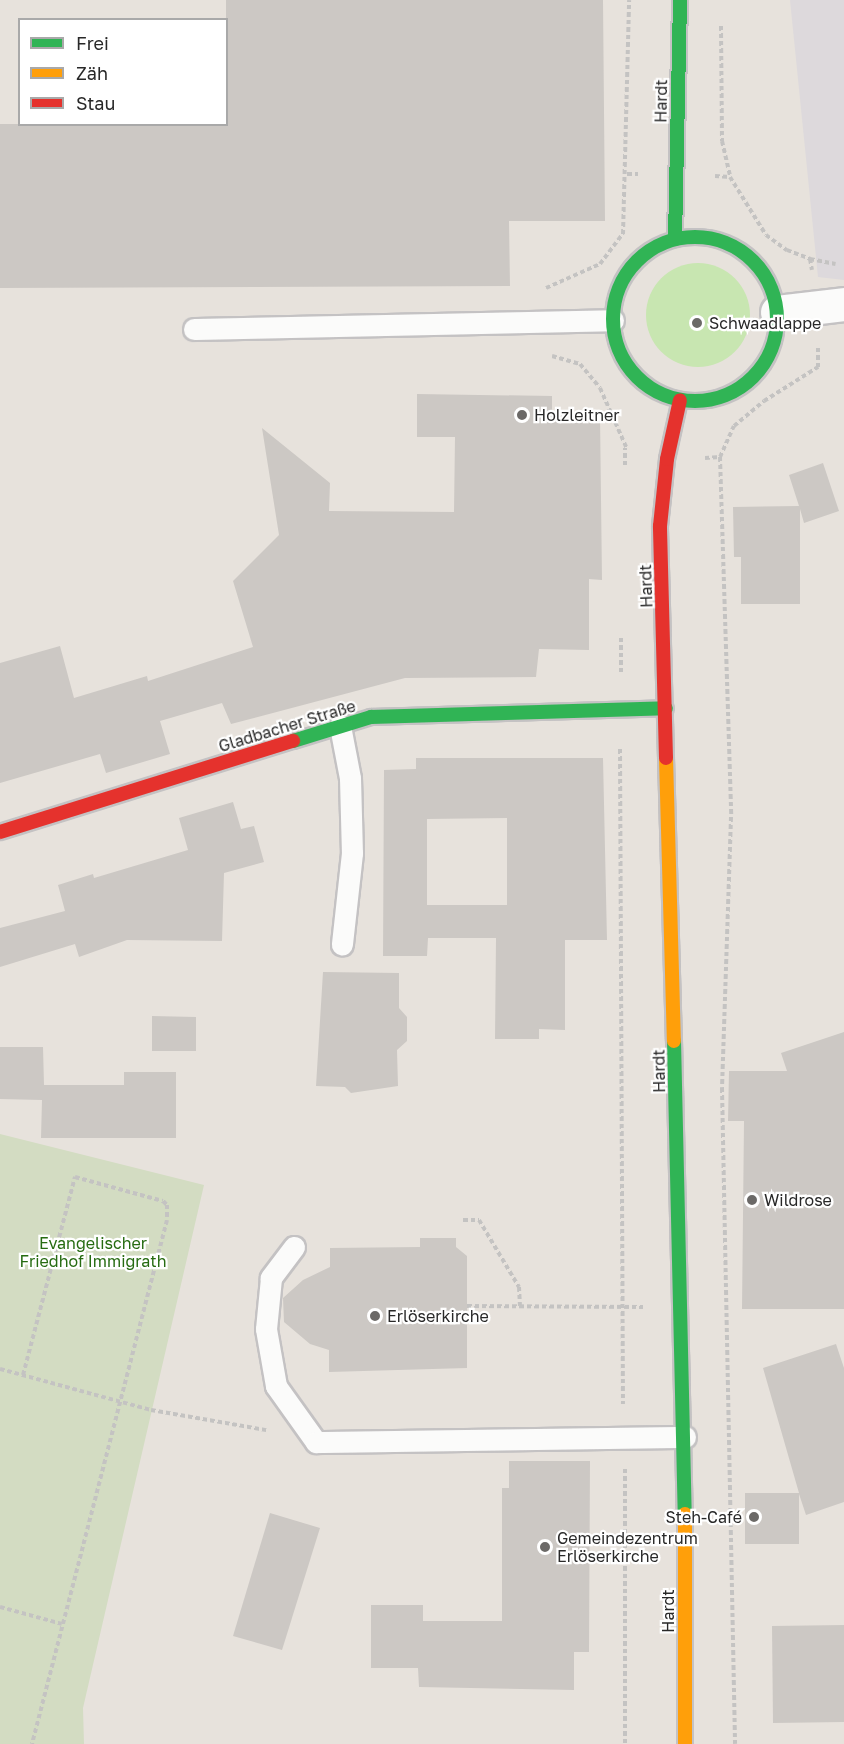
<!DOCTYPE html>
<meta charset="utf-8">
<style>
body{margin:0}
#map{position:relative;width:844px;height:1744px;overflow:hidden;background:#e7e2dc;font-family:"Golos Text",sans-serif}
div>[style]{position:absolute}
.industrial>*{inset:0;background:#ddd9dc}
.green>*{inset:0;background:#c8e6b1}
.round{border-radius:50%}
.cemetery>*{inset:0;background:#d3dcc2}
.building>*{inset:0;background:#ccc8c4}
.path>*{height:4px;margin-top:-2px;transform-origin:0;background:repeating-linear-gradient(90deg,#c4c3c2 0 4.5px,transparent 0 7.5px)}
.roads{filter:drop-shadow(2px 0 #c4c2c3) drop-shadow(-2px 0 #c4c2c3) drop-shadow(0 2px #c4c2c3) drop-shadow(0 -2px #c4c2c3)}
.lane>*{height:21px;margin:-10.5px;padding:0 10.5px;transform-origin:10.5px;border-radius:10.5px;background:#fbfbfa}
.street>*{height:33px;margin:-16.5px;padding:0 16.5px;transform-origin:16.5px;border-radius:16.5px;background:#fbfbfa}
.fast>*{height:14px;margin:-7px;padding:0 7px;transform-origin:7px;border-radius:7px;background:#30b455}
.fast>.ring{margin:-7px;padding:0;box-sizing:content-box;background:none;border:14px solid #30b455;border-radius:50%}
.slow>*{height:14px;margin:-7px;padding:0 7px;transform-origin:7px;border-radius:7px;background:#ff9f0a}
.jam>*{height:14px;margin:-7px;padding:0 7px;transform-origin:7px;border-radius:7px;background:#e5322d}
.dots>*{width:16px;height:16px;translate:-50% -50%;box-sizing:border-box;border:3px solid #fff;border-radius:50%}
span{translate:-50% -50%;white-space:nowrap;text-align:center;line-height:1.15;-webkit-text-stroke:4.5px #fff;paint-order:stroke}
.street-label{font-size:16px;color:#282828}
.poi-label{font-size:16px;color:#282828}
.left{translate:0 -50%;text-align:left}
.right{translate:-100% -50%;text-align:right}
.park-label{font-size:16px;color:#266b11}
.legend{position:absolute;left:18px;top:18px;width:210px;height:108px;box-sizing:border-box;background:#fff;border:2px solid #a9a9a9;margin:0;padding:8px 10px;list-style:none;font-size:18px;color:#282828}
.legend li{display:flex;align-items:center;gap:12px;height:30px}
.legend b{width:30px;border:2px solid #a9a9a9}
</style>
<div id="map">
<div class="industrial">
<div style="clip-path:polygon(790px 0,844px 0,844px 280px,818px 277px)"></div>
</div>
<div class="green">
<div class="round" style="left:646px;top:263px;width:104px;height:104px"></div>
</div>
<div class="cemetery">
<div style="clip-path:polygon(0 1134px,204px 1185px,83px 1708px,84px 1744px,0 1744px)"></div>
</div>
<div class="building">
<div style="clip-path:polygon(226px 0,603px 0,605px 221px,509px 221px,510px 286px,0 288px,0 124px,226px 124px)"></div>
<div style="clip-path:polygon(417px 394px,552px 396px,552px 411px,600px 415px,602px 580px,589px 579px,589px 650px,539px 649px,536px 677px,405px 678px,231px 724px,222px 703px,160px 721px,170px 754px,106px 773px,100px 754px,0 783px,0 663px,60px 646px,74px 698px,147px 676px,148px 681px,253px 647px,233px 581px,279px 535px,262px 428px,330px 483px,329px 511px,454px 512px,455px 437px,417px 437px)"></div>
<div style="clip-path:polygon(823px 463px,839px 511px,804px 523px,800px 509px,800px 604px,741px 604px,741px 557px,734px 557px,733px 507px,799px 506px,789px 475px)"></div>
<div style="clip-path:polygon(evenodd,416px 758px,603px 758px,607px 940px,565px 940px,565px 1030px,539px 1029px,539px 1039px,495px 1039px,496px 938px,428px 938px,427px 956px,383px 956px,384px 770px,416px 769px,416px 758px,507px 818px,507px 905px,427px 905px,427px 819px,507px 818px)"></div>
<div style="clip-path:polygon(233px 802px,241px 829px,254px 826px,264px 862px,224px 873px,222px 941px,127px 940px,79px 957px,75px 944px,0 967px,0 928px,65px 911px,58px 885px,93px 874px,94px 878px,188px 850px,179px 818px)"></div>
<div style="clip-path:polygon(323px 972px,399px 973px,399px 1008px,407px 1017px,407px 1041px,397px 1050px,398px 1086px,351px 1093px,345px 1087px,316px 1086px)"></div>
<div style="clip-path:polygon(152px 1016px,196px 1017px,196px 1051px,152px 1051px)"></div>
<div style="clip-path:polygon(844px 1032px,844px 1309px,742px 1309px,744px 1121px,728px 1121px,729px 1071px,787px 1071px,781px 1053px)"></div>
<div style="clip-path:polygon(0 1047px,43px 1047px,44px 1085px,124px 1085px,124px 1072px,176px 1072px,176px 1138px,41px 1138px,42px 1100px,0 1099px)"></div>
<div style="clip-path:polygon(420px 1238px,456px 1238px,456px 1247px,467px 1256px,467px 1368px,329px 1372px,329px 1350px,310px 1344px,284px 1322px,283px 1298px,303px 1280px,330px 1267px,330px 1248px,420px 1247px)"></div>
<div style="clip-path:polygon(836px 1344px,844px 1368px,844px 1502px,806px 1515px,799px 1494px,799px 1544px,745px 1544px,745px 1493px,799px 1493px,763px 1368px)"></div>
<div style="clip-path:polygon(509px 1461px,590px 1461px,589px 1652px,574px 1652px,574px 1690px,419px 1687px,418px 1668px,371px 1668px,371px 1605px,423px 1605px,423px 1621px,502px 1621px,502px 1488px,509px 1488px)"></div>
<div style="clip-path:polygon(270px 1513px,320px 1528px,282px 1650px,233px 1636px)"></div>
<div style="clip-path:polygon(844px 1625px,844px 1722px,773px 1723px,772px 1626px)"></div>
</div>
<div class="path">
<div style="left:721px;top:26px;width:115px;rotate:89.5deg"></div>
<div style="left:722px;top:141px;width:37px;rotate:77deg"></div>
<div style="left:627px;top:174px;width:11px"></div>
<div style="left:715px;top:176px;width:15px;rotate:4deg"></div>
<div style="left:730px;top:177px;width:68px;rotate:58.2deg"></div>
<div style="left:766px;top:235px;width:26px;rotate:36deg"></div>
<div style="left:787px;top:250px;width:25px;rotate:21deg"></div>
<div style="left:810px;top:259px;width:11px;rotate:80deg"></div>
<div style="left:810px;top:259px;width:26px;rotate:11deg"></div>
<div style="left:546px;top:288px;width:59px;rotate:-24deg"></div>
<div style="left:600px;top:264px;width:38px;rotate:-53deg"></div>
<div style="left:623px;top:234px;width:234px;rotate:-88.5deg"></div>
<div style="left:552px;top:356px;width:29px;rotate:16deg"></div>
<div style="left:580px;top:364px;width:31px;rotate:50deg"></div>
<div style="left:600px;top:388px;width:67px;rotate:66.1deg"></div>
<div style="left:720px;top:457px;width:360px;rotate:88.2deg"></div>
<div style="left:731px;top:817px;width:271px;rotate:91.9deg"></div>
<div style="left:722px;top:1088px;width:656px;rotate:88.86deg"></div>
<div style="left:705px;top:458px;width:15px;rotate:-4deg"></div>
<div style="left:720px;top:457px;width:34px;rotate:-66deg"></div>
<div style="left:734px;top:426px;width:39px;rotate:-40deg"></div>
<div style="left:764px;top:401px;width:64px;rotate:-32.2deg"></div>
<div style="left:818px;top:367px;width:21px;rotate:-90deg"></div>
<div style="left:625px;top:465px;width:17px;rotate:-90deg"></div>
<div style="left:621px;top:672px;width:34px;rotate:-90deg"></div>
<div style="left:620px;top:749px;width:655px;rotate:89.74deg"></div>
<div style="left:463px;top:1220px;width:16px"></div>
<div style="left:479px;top:1220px;width:78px;rotate:59.2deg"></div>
<div style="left:519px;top:1287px;width:19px;rotate:87deg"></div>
<div style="left:467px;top:1306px;width:176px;rotate:0.3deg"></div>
<div style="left:0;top:1369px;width:156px;rotate:15.2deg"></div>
<div style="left:151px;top:1410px;width:117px;rotate:9.9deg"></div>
<div style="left:23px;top:1375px;width:205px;rotate:-75.3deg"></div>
<div style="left:75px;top:1177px;width:91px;rotate:15.3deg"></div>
<div style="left:163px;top:1201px;width:6px;rotate:45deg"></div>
<div style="left:167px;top:1205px;width:15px;rotate:90deg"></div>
<div style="left:167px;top:1220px;width:541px;rotate:104.45deg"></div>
<div style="left:625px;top:1469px;width:275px;rotate:90deg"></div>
<div style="left:0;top:1607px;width:64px;rotate:15.3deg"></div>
</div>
<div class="roads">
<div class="lane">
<div style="left:194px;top:329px;width:419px;rotate:-1.2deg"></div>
<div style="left:340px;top:726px;width:53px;rotate:79.1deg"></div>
<div style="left:350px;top:778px;width:75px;rotate:88.5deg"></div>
<div style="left:352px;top:853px;width:92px;rotate:96.3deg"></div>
<div style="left:294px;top:1247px;width:39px;rotate:127deg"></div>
<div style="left:271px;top:1278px;width:51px;rotate:95.6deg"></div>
<div style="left:266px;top:1329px;width:58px;rotate:80deg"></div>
<div style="left:276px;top:1386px;width:69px;rotate:54.5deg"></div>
<div style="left:316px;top:1442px;width:369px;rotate:-0.8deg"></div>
</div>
<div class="street">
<div style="left:777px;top:312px;width:67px;rotate:-6.8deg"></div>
</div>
<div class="fast">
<div class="ring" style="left:613px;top:237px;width:150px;height:150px"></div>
<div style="left:675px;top:239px;width:239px;rotate:-88.8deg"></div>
<div style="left:293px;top:741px;width:82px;rotate:-17.1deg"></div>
<div style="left:371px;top:717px;width:295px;rotate:-1.7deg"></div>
<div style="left:674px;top:1041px;width:473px;rotate:88.7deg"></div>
</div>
<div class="slow">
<div style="left:666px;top:758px;width:283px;rotate:88.4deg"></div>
<div style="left:685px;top:1514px;width:230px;rotate:90deg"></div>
</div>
<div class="jam">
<div style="left:666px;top:758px;width:232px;rotate:-91.5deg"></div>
<div style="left:660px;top:526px;width:67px;rotate:-84deg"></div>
<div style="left:667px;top:459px;width:60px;rotate:-77.6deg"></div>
<div style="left:0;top:832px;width:307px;rotate:-17.3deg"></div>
</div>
</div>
<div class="dots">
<div style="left:697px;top:323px;background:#6b6967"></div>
<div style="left:522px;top:415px;background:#6b6967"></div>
<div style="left:752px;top:1200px;background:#6b6967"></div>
<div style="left:375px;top:1316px;background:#6b6967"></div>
<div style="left:754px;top:1517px;background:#6b6967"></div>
<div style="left:545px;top:1547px;background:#6b6967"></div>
</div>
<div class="street-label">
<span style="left:661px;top:101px;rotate:-89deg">Hardt</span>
<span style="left:646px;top:586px;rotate:-92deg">Hardt</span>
<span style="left:287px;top:726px;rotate:-17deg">Gladbacher Straße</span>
<span style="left:659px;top:1071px;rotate:-91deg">Hardt</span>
<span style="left:668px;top:1611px;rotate:-90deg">Hardt</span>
</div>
<div class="poi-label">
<span class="left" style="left:709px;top:323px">Schwaadlappe</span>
<span class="left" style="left:534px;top:415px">Holzleitner</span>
<span class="left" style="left:764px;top:1200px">Wildrose</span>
<span class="left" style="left:387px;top:1316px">Erlöserkirche</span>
<span class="right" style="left:742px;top:1517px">Steh-Café</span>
<span class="left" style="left:557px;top:1547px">Gemeindezentrum<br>Erlöserkirche</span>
</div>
<div class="park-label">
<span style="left:93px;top:1252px">Evangelischer<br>Friedhof Immigrath</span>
</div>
<ul class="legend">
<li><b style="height:8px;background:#30b455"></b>Frei</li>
<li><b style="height:8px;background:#ff9f0a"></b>Zäh</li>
<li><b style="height:8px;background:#e5322d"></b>Stau</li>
</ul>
</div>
